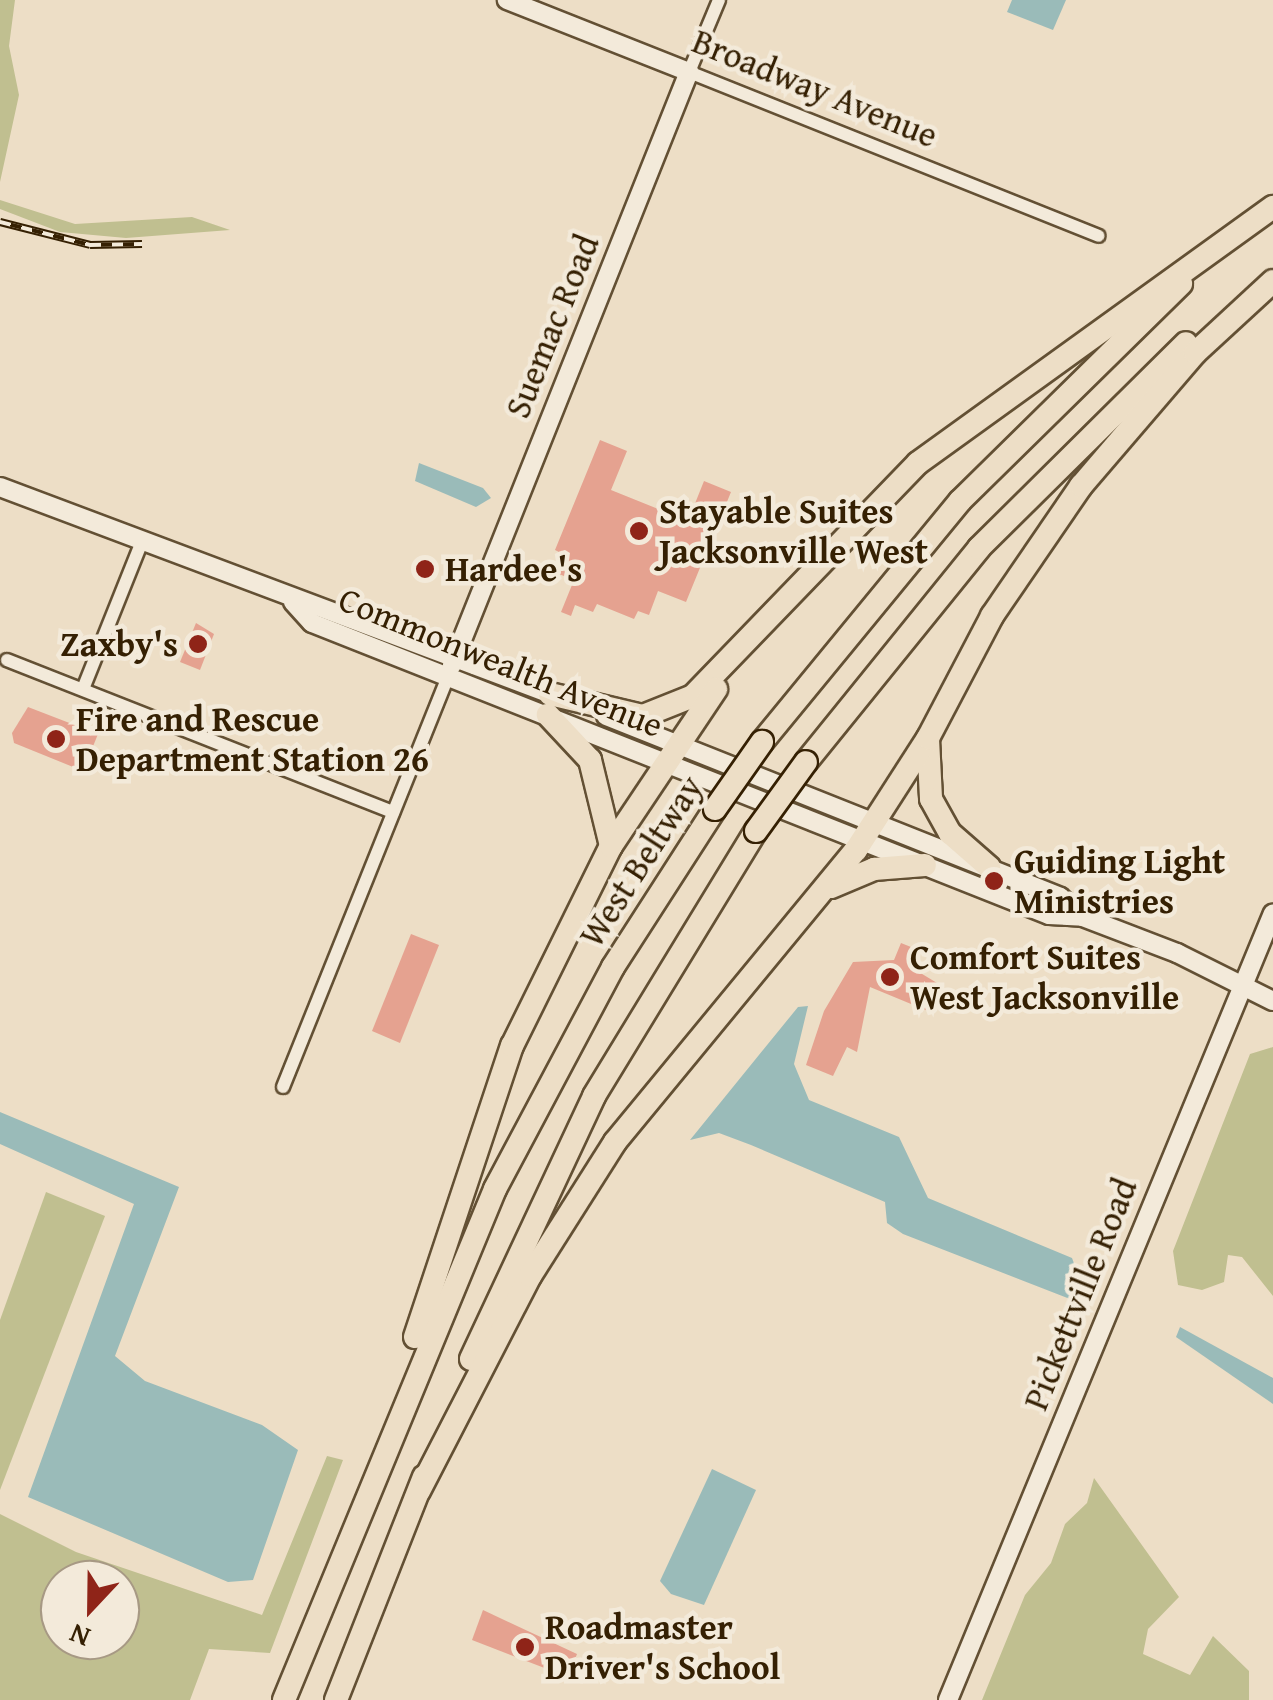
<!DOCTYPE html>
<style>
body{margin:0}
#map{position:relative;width:1273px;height:1700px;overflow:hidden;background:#eddec6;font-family:"Gentium Book Plus",serif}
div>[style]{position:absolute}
.green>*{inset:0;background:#c0bf90}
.water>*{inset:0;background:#9abbb9}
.building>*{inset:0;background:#e5a290}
.roads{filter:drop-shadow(2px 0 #635034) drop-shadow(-2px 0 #635034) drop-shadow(0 2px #635034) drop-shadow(0 -2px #635034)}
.street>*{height:12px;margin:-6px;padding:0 6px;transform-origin:6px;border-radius:6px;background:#f3eada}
.secondary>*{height:18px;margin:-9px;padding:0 9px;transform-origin:9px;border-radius:9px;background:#f3eada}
.highway>*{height:22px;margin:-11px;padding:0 11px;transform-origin:11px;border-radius:11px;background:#eddec6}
.rail>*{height:8px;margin-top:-4px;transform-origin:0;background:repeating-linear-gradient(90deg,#f3eada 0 11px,#352003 0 22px);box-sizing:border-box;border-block:2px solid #352003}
.bridges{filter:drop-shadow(2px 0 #352003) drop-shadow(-2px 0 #352003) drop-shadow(0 2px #352003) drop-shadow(0 -2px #352003)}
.highway-bridge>*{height:22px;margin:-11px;padding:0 11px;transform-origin:11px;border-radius:11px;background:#eddec6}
.dots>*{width:28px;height:28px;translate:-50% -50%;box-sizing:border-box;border:5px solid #f3eada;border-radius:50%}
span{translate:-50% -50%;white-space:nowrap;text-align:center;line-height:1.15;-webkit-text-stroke:9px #f3eada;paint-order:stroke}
.street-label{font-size:35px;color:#352003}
.poi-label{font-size:35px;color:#352003;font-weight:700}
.left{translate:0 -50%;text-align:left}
.right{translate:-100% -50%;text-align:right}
.north{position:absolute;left:40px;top:1560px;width:100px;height:100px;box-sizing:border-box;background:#f3eada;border:2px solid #a79984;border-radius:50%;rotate:202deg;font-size:28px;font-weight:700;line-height:40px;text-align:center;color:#352003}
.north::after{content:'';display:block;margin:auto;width:35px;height:45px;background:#8f2418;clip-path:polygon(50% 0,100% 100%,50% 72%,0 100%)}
</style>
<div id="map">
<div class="green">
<div style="clip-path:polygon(0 0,15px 0,9px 46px,19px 95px,0 182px)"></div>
<div style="clip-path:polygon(0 200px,75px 224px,192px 217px,230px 230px,126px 238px,60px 232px,0 209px)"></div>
<div style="clip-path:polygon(1273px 1047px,1273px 1296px,1242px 1257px,1228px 1255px,1224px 1282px,1202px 1290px,1178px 1285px,1173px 1251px,1250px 1054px)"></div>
<div style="clip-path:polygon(46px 1192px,105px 1216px,0 1490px,0 1320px)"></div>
<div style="clip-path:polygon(evenodd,327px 1456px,343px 1460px,270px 1653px,209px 1649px,190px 1700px,0 1700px,0 1514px,76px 1552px,262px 1615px,327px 1456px,60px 1580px,120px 1580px,120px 1640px,60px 1640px,60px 1580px)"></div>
<div style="clip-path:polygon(1094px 1478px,1179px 1597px,1148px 1629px,1143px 1654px,1190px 1675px,1213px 1636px,1249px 1671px,1249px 1700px,982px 1700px,1025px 1595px,1051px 1563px,1065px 1524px,1087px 1503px)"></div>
</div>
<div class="water">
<div style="clip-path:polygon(1012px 0,1066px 0,1053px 30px,1007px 12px)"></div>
<div style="clip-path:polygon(419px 463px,483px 488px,491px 498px,476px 507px,415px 481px)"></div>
<div style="clip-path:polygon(808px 1006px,794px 1064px,809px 1100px,899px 1137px,928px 1198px,1072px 1258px,1081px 1282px,1070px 1299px,903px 1234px,887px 1223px,885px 1202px,751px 1145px,719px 1133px,690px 1140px,798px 1007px)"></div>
<div style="clip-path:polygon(0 1112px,179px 1187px,115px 1356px,145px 1381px,262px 1425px,298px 1450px,253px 1580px,228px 1582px,28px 1497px,134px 1204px,0 1144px)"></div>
<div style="clip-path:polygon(1180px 1327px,1273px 1378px,1273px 1404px,1176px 1337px)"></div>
<div style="clip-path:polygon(712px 1469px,756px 1490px,704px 1605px,671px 1594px,660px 1581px)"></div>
</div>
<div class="building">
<div style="clip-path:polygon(600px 440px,627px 451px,611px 490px,688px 521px,704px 481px,731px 492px,686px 602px,658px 591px,649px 615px,638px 611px,634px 619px,597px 604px,593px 612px,575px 605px,571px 616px,561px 612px,574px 580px,554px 572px,561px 553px,555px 550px)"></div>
<div style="clip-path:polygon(196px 623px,214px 634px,200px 670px,180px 662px)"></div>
<div style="clip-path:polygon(28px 707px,98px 734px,83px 771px,14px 743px,12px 733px)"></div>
<div style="clip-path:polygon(411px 934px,439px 945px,400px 1043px,372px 1031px)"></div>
<div style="clip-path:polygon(901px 943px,916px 949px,909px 966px,937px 983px,928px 1011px,870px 987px,857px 1052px,847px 1047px,833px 1076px,806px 1065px,824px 1011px,853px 962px,894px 960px)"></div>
<div style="clip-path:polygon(483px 1610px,577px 1654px,568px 1677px,472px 1640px)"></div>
</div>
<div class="roads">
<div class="street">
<div style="left:719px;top:0;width:78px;rotate:112.6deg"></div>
<div style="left:689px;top:72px;width:441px;rotate:21.8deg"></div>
<div style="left:7px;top:660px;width:415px;rotate:21.5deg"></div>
<div style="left:83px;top:689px;width:156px;rotate:-68.2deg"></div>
<div style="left:283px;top:1087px;width:443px;rotate:-68.1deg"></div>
</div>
<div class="secondary">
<div style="left:0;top:487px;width:597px;rotate:20.59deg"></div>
<div style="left:293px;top:602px;width:28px;rotate:48deg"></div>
<div style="left:312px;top:623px;width:793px;rotate:21.61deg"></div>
<div style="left:1049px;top:915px;width:34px;rotate:3deg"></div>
<div style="left:1083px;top:917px;width:101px;rotate:21deg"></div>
<div style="left:1177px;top:953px;width:107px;rotate:26.6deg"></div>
<div style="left:452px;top:665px;width:639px;rotate:-68.22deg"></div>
<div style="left:689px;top:72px;width:196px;rotate:-158.4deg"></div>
<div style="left:606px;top:716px;width:489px;rotate:21.7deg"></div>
<div style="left:1060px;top:897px;width:30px;rotate:41deg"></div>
<div style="left:948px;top:1700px;width:851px;rotate:-67.56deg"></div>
</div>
<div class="highway">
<div style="left:550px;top:694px;width:96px;rotate:13.3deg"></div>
<div style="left:643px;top:716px;width:54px;rotate:-21.8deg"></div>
<div style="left:693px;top:696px;width:324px;rotate:-46deg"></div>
<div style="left:918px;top:463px;width:438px;rotate:-35.8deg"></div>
<div style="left:928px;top:739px;width:60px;rotate:87.1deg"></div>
<div style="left:931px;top:799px;width:39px;rotate:61deg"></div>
<div style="left:950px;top:833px;width:52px;rotate:41.1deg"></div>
<div style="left:762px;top:742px;width:312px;rotate:-50.6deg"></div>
<div style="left:960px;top:501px;width:310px;rotate:-44.5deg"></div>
<div style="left:806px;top:762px;width:275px;rotate:-51deg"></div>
<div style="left:979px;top:548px;width:291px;rotate:-44.7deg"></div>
<div style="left:611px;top:846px;width:189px;rotate:-56.2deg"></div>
<div style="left:831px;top:887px;width:47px;rotate:-22.7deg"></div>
<div style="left:874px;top:869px;width:51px;rotate:-4.5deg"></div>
<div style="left:415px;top:1337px;width:307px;rotate:-71.6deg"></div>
<div style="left:512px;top:1046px;width:223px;rotate:-63.7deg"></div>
<div style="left:611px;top:846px;width:89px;rotate:-103.7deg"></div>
<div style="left:590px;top:760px;width:62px;rotate:-133deg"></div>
<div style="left:471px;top:1359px;width:290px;rotate:-64.9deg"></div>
<div style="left:594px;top:1096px;width:311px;rotate:-58.6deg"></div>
<div style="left:419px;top:1491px;width:242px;rotate:-62.7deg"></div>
<div style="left:530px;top:1276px;width:159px;rotate:-57.6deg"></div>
<div style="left:615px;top:1142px;width:379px;rotate:-50.5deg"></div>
<div style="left:856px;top:850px;width:133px;rotate:-57.3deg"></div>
<div style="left:928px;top:738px;width:138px;rotate:-62.3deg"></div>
<div style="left:992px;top:616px;width:158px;rotate:-55.6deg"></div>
<div style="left:1081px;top:486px;width:175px;rotate:-49.4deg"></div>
<div style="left:1195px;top:353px;width:106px;rotate:-42.7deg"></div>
<div style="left:284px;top:1700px;width:553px;rotate:-67.56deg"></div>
<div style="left:495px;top:1189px;width:251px;rotate:-62deg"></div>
<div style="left:613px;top:967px;width:188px;rotate:-57.2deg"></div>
<div style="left:336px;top:1700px;width:240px;rotate:-68.5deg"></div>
</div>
</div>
<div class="rail">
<div style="left:0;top:222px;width:93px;rotate:14.3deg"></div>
<div style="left:90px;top:245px;width:52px;rotate:-1.1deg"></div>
</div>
<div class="bridges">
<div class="highway-bridge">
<div style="left:715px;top:809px;width:82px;rotate:-55deg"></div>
<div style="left:756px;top:831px;width:85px;rotate:-54.1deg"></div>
</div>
</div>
<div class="dots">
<div style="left:639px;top:531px;background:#8f2418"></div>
<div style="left:425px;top:569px;background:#8f2418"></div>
<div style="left:198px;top:644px;background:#8f2418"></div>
<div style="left:56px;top:739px;background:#8f2418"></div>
<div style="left:994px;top:881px;background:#8f2418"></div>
<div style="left:890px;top:977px;background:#8f2418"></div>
<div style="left:525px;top:1647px;background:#8f2418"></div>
</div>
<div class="street-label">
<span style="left:815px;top:88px;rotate:22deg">Broadway Avenue</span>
<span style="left:552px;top:326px;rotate:-68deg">Suemac Road</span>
<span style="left:501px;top:662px;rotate:22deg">Commonwealth Avenue</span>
<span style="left:641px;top:861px;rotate:-57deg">West Beltway</span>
<span style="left:1080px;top:1294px;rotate:-68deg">Pickettville Road</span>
</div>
<div class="poi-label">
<span class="left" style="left:659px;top:531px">Stayable Suites<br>Jacksonville West</span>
<span class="left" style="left:445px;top:569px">Hardee's</span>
<span class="right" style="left:178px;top:644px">Zaxby's</span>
<span class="left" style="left:76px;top:739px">Fire and Rescue<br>Department Station 26</span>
<span class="left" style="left:1014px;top:881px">Guiding Light<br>Ministries</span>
<span class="left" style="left:910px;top:977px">Comfort Suites<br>West Jacksonville</span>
<span class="left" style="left:545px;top:1647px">Roadmaster<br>Driver's School</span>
</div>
<div class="north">N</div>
</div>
